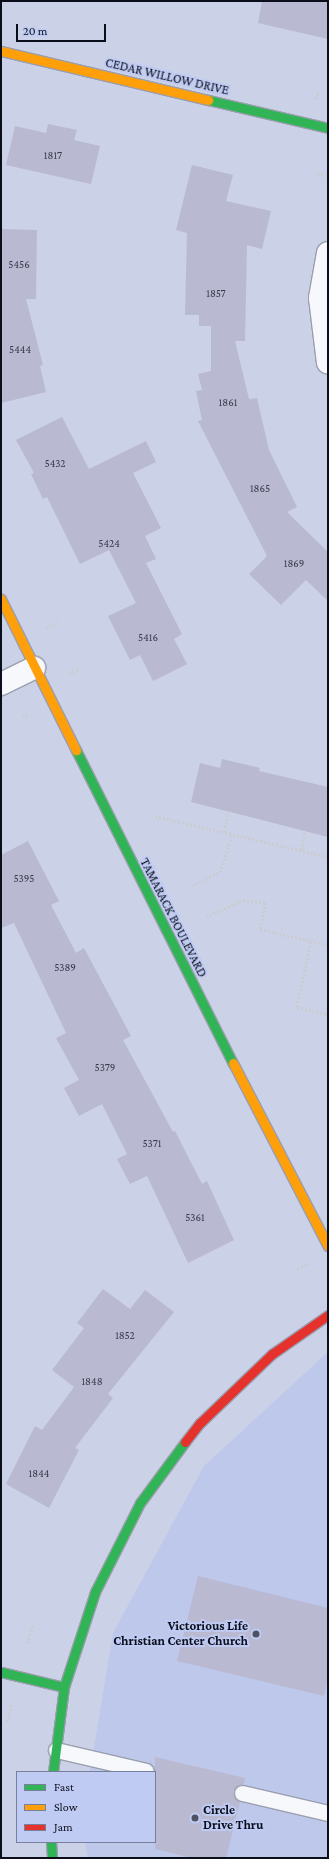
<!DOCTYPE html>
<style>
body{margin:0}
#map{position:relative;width:329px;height:1859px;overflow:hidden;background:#cbd1e6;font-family:"Crimson Pro",serif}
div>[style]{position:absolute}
.built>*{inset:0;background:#bec8ea}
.building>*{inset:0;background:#b9b9d2}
.path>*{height:2.5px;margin-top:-1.25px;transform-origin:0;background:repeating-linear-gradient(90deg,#caccd2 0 2px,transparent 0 4px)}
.roads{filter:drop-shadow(1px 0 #9a9eae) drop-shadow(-1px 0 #9a9eae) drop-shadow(0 1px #9a9eae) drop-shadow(0 -1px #9a9eae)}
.lane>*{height:15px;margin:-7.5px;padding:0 7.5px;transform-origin:7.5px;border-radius:7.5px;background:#f7f8fb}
.street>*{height:22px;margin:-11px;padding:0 11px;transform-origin:11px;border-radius:11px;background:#f7f8fb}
.fast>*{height:9px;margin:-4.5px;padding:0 4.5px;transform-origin:4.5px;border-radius:4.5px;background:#30b455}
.slow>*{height:9px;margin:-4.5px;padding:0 4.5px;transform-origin:4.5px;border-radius:4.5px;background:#ff9f0a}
.jam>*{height:9px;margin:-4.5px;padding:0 4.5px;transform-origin:4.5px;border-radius:4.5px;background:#e5322d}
.dots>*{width:11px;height:11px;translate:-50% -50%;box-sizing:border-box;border:2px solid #bfcbf2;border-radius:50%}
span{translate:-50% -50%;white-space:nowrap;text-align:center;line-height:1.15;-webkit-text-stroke:4px #bfcbf2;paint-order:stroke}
.number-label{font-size:11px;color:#373a4a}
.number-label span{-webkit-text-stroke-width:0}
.street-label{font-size:13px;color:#0a0e1b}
.poi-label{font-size:13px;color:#0a0e1b;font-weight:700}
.right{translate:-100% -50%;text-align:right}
.left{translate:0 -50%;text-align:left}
.frame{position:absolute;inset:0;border:2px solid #0a0e1b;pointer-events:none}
.legend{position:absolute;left:16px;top:1771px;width:140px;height:72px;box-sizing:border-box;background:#bfcbf2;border:1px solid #777f9c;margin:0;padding:5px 7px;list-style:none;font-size:12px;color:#0a0e1b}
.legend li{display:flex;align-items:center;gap:8px;height:20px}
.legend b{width:20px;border:1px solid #777f9c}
.scale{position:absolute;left:16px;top:24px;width:90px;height:18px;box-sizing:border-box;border:2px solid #0a0e1b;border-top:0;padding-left:5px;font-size:12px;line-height:14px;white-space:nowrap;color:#0a0e1b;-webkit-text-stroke:3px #bfcbf2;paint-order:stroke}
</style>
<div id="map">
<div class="built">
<div style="clip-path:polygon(328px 1352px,328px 1858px,88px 1858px,85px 1842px,155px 1842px,155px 1772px,90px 1772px,113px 1633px,204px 1466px)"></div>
</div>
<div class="building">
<div style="clip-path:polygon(262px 1px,328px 1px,328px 39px,258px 23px)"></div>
<div style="clip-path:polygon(48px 124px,77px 130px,74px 140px,100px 146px,91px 184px,6px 165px,15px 126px,46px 133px)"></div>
<div style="clip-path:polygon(192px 165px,233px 175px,226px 201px,271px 211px,262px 249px,247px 245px,245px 341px,235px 341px,249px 399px,257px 398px,269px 450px,297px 507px,287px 512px,328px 552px,328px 601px,306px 580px,281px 605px,249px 574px,267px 556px,198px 421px,202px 420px,196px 391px,202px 390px,198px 374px,211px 371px,211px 326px,199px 326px,199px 315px,185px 315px,187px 233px,176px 230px)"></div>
<div style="clip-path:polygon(1px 229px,37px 230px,36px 299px,26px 299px,43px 365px,40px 366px,46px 392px,1px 403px)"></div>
<div style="clip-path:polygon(62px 417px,89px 469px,146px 441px,156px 462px,133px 473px,161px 528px,145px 536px,156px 559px,146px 563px,182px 634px,174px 639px,187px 664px,153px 681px,140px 655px,130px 660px,108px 616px,136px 603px,109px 550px,80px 564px,47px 497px,43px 499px,31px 474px,34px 473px,16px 440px)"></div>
<div style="clip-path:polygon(222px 759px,260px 768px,259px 771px,328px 787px,328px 837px,191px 802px,200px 763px,220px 768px)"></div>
<div style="clip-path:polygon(28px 841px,59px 901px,51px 905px,76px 953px,84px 948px,131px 1036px,123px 1040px,173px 1132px,175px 1131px,202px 1184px,207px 1181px,234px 1240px,188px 1263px,147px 1176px,130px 1184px,117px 1159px,127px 1154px,102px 1104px,79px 1116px,64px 1088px,79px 1080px,56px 1038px,66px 1033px,14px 923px,1px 928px,1px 855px)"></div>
<div style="clip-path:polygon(103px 1289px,130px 1309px,145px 1290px,174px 1312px,108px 1394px,113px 1398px,75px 1448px,79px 1450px,49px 1508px,6px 1484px,35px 1426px,42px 1430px,74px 1387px,52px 1370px,84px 1328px,77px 1323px)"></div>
<div style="clip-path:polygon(198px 1576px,328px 1608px,328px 1679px,324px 1696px,177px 1661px)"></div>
<div style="clip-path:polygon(155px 1757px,245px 1778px,244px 1784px,239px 1785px,233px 1791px,234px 1796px,240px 1802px,226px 1858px,192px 1858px,155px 1849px)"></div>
</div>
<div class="path">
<div style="left:316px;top:99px;width:7px;rotate:-74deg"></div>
<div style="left:317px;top:173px;width:9px;rotate:13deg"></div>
<div style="left:46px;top:628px;width:13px;rotate:-29deg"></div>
<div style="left:69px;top:674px;width:13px;rotate:-27deg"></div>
<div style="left:22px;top:717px;width:7px;rotate:-27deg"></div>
<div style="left:155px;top:816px;width:178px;rotate:13.3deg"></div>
<div style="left:224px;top:832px;width:22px;rotate:-77deg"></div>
<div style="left:301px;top:850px;width:18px;rotate:-77deg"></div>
<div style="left:191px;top:886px;width:32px;rotate:-26deg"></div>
<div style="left:220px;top:872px;width:40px;rotate:-72deg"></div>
<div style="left:206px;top:917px;width:41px;rotate:-24.7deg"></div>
<div style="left:243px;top:900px;width:23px;rotate:7deg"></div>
<div style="left:266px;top:903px;width:27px;rotate:103deg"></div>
<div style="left:260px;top:929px;width:70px;rotate:13.2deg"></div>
<div style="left:311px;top:942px;width:66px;rotate:102.2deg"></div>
<div style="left:297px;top:1007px;width:32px;rotate:13deg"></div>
<div style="left:297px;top:1269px;width:13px;rotate:-29deg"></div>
<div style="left:27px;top:1643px;width:20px;rotate:-72deg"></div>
<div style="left:7px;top:1722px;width:18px;rotate:-77deg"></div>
</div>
<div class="roads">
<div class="lane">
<div style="left:56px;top:1750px;width:92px;rotate:13.1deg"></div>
<div style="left:242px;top:1793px;width:88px;rotate:13.1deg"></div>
</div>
<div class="street">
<div style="left:328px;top:253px;width:46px;rotate:100.1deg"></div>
<div style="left:320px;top:298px;width:65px;rotate:83deg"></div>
<div style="left:1px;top:684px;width:37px;rotate:-26deg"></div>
</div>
<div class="fast">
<div style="left:208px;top:100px;width:123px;rotate:13.1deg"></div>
<div style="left:76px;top:750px;width:350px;rotate:63.4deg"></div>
<div style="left:1px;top:1672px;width:65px;rotate:13.4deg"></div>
<div style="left:53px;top:1772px;width:86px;rotate:-82.6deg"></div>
<div style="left:64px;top:1687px;width:100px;rotate:-71.9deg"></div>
<div style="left:95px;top:1592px;width:100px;rotate:-63.2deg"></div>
<div style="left:140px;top:1503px;width:76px;rotate:-53.6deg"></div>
<div style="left:51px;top:1842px;width:16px;rotate:86deg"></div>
</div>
<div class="slow">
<div style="left:1px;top:51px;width:213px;rotate:13.3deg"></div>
<div style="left:1px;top:599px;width:169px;rotate:63.6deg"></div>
<div style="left:233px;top:1063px;width:206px;rotate:62.6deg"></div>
</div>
<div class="jam">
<div style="left:185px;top:1442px;width:24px;rotate:-52deg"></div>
<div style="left:200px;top:1423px;width:100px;rotate:-43.8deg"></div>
<div style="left:272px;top:1354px;width:68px;rotate:-34.9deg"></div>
</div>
</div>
<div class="dots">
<div style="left:256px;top:1634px;background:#4e5262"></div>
<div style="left:195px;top:1818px;background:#4e5262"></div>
</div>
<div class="number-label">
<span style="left:53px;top:155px">1817</span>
<span style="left:19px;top:264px">5456</span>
<span style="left:216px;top:293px">1857</span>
<span style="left:20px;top:349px">5444</span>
<span style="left:228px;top:402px">1861</span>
<span style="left:55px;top:463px">5432</span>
<span style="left:260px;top:488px">1865</span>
<span style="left:109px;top:543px">5424</span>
<span style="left:294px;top:563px">1869</span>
<span style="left:148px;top:637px">5416</span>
<span style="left:24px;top:878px">5395</span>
<span style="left:65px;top:967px">5389</span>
<span style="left:105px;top:1067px">5379</span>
<span style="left:152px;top:1143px">5371</span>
<span style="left:195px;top:1217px">5361</span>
<span style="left:125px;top:1335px">1852</span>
<span style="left:92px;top:1381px">1848</span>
<span style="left:39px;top:1473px">1844</span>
</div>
<div class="street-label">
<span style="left:167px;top:77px;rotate:13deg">CEDAR WILLOW DRIVE</span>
<span style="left:173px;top:918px;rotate:63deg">TAMARACK BOULEVARD</span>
</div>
<div class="poi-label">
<span class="right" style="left:248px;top:1634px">Victorious Life<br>Christian Center Church</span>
<span class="left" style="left:203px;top:1818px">Circle<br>Drive Thru</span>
</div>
<div class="frame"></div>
<ul class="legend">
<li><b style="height:5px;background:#30b455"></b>Fast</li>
<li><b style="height:5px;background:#ff9f0a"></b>Slow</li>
<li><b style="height:5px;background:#e5322d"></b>Jam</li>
</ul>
<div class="scale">20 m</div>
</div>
